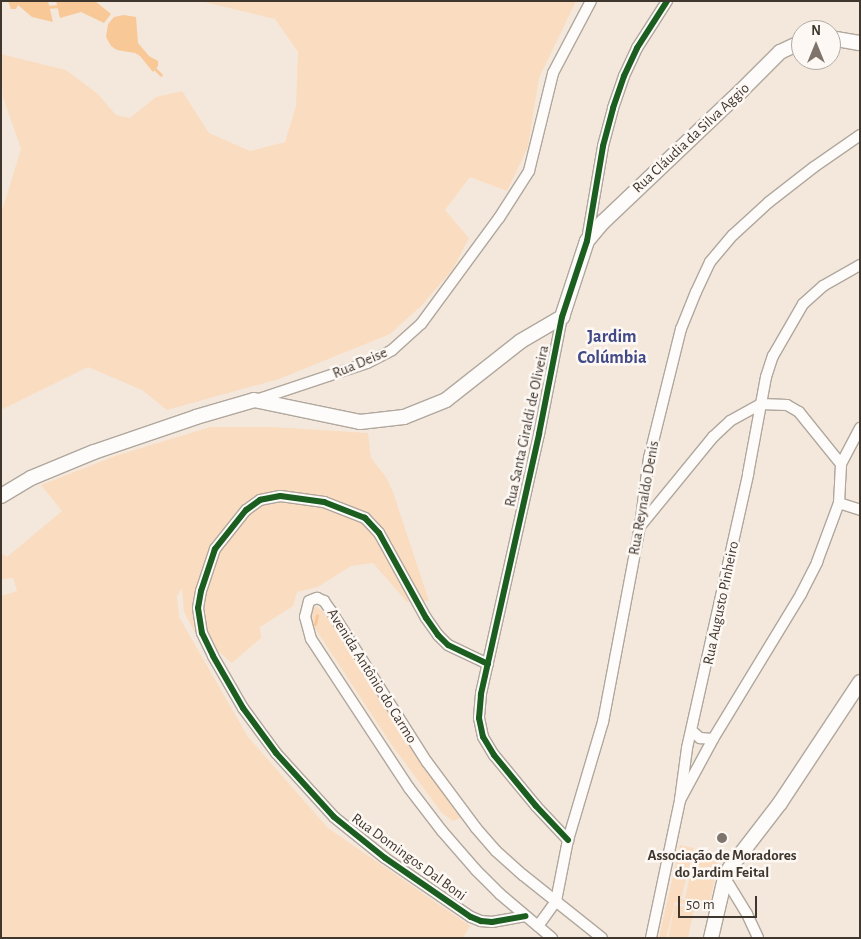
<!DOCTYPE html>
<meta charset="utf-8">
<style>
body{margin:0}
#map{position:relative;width:861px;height:939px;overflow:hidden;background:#f4e8dc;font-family:"Alegreya Sans",sans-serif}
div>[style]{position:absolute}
.green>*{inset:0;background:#fadcc0}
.water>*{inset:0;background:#f8c897}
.stream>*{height:3px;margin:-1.5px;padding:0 1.5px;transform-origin:1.5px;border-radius:1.5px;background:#f8c897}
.roads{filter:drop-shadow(1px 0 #b0a79d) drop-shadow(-1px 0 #b0a79d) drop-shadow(0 1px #b0a79d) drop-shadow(0 -1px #b0a79d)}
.street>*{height:10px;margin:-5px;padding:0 5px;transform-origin:5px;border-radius:5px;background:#fdfcfa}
.secondary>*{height:14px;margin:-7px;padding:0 7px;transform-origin:7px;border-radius:7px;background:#fdfcfa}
.cycleway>*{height:6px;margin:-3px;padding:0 3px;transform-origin:3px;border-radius:3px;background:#1b5e20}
.dots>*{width:14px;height:14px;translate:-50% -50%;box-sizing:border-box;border:2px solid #fdf8f4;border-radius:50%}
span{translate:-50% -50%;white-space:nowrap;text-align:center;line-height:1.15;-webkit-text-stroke:5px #fdf8f4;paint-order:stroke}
.street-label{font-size:15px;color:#3f362e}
.poi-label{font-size:15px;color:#3f362e;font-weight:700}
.quarter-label{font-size:18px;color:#414986;font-weight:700}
.frame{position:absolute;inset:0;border:2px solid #3f362e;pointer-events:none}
.north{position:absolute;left:791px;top:20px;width:50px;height:50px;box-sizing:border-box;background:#fdf8f4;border:1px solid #b1aaa5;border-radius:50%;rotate:0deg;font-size:14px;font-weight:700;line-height:20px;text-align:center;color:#3f362e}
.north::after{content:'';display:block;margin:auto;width:18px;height:22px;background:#7e746b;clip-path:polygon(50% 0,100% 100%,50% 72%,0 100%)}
.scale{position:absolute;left:678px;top:896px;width:79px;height:22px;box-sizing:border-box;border:2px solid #3f362e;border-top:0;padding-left:6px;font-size:15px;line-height:18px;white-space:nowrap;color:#3f362e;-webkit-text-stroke:4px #fdf8f4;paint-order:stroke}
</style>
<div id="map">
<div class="green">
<div style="clip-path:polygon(200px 1px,576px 1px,539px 78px,528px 147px,507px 191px,470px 177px,445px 210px,469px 238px,453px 269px,421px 306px,390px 334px,279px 379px,167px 410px,142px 390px,88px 367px,1px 410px,1px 214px,21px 149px,3px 97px,1px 54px,66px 70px,98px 94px,116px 115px,130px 118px,156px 97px,182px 91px,209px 133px,250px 151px,285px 142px,296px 106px,298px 52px,275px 19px)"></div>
<div style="clip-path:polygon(210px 427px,273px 427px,368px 433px,371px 458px,386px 477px,393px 492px,429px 601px,407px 602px,373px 563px,351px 566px,318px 587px,297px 592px,293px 606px,260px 627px,261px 638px,232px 663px,194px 631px,184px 612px,182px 588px,177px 596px,179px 617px,248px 737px,328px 828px,470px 926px,463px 938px,1px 938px,1px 596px,17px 591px,13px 578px,1px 579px,1px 553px,7px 557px,62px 511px,41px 485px,115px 456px)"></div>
<div style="clip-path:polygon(315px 606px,324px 612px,458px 804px,460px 818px,453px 821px,442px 813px,391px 744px,309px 619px,306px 611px)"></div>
<div style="clip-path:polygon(680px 845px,694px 848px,681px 899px,705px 904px,704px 908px,675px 902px,666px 938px,659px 938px)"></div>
<div style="clip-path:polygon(696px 849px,719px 855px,710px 903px,685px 898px)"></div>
<div style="clip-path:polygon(675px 905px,694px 909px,688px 938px,668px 938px)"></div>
</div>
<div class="water">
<div style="clip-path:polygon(8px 1px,48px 1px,53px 22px,32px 17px,18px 5px,16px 9px,11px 9px)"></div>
<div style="clip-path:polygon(56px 1px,95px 1px,111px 14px,104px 23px,81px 12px,60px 18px)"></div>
<div style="clip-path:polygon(124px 15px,136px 17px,138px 43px,149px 56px,158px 61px,158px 66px,153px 72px,140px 56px,135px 53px,117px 50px,111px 46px,106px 37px,108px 24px,114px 17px)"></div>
</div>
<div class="stream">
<div style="left:45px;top:7px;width:16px;rotate:-4deg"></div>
<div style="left:153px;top:67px;width:11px;rotate:45deg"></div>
<div style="left:315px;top:624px;width:9px;rotate:-77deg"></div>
</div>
<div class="roads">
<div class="street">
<div style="left:587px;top:240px;width:95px;rotate:-80.3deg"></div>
<div style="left:603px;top:146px;width:39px;rotate:-75deg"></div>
<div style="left:613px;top:108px;width:34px;rotate:-71deg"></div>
<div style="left:624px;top:76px;width:31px;rotate:-65deg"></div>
<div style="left:637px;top:48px;width:56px;rotate:-57.4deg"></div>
<div style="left:562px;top:317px;width:119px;rotate:101.1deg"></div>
<div style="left:539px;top:434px;width:266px;rotate:102.6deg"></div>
<div style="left:481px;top:694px;width:24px;rotate:95deg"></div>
<div style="left:479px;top:718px;width:19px;rotate:78deg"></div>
<div style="left:483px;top:737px;width:21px;rotate:59deg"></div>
<div style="left:494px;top:755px;width:66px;rotate:50.5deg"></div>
<div style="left:536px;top:806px;width:47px;rotate:46.7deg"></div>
<div style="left:256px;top:400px;width:117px;rotate:-18.4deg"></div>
<div style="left:367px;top:363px;width:28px;rotate:-27deg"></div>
<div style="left:392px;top:350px;width:39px;rotate:-42deg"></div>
<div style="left:421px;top:324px;width:132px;rotate:-53.7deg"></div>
<div style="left:499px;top:218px;width:56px;rotate:-57.4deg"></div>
<div style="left:529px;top:171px;width:101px;rotate:-76.2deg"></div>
<div style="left:553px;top:73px;width:81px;rotate:-62.2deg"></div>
<div style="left:839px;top:503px;width:22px;rotate:18deg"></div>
<div style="left:641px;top:525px;width:114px;rotate:-50.7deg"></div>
<div style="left:713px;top:437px;width:23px;rotate:-43deg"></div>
<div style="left:730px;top:421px;width:35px;rotate:-29deg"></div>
<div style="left:761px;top:404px;width:26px;rotate:2deg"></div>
<div style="left:787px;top:405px;width:14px;rotate:30deg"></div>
<div style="left:799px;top:412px;width:67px;rotate:51.1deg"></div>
<div style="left:488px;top:664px;width:44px;rotate:-154.6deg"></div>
<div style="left:448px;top:645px;width:14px;rotate:-135deg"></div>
<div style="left:438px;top:635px;width:21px;rotate:-125deg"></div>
<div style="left:426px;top:618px;width:97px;rotate:-118.9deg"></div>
<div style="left:379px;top:533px;width:21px;rotate:-133deg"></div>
<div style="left:365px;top:518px;width:44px;rotate:-158.7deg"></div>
<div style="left:324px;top:502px;width:44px;rotate:-172.2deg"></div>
<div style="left:280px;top:496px;width:20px;rotate:169deg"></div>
<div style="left:260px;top:500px;width:17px;rotate:144deg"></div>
<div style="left:246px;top:510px;width:50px;rotate:128.5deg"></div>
<div style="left:215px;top:549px;width:44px;rotate:108.4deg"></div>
<div style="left:201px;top:591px;width:17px;rotate:100deg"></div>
<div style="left:198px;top:608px;width:25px;rotate:81deg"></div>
<div style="left:202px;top:633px;width:25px;rotate:64deg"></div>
<div style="left:213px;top:656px;width:60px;rotate:60deg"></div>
<div style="left:243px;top:708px;width:56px;rotate:53.7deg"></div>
<div style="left:276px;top:753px;width:86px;rotate:47.8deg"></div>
<div style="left:334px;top:817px;width:65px;rotate:38.8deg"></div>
<div style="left:385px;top:858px;width:104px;rotate:34.5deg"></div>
<div style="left:471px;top:917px;width:11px;rotate:22deg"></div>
<div style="left:481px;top:921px;width:11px;rotate:5deg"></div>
<div style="left:492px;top:922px;width:34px;rotate:-10deg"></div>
<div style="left:692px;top:731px;width:11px;rotate:41deg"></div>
<div style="left:700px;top:738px;width:13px;rotate:4deg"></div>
<div style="left:680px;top:800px;width:52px;rotate:-82.3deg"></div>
<div style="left:687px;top:748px;width:281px;rotate:-77.4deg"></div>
<div style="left:748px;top:474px;width:99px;rotate:-79.5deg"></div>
<div style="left:766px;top:377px;width:22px;rotate:-72deg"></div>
<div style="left:773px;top:356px;width:60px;rotate:-60deg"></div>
<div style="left:803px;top:304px;width:27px;rotate:-42deg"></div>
<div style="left:823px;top:286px;width:43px;rotate:-29.6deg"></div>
<div style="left:725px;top:878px;width:42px;rotate:58.6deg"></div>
<div style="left:747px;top:914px;width:26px;rotate:65deg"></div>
<div style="left:538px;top:926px;width:31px;rotate:-54deg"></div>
<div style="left:556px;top:901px;width:62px;rotate:-78.9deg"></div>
<div style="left:568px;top:840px;width:123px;rotate:-73.5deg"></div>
<div style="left:603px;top:722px;width:199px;rotate:-79.3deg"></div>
<div style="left:640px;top:526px;width:69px;rotate:-82.5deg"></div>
<div style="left:649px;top:458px;width:133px;rotate:-76.1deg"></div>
<div style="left:681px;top:329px;width:40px;rotate:-68deg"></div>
<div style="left:696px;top:292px;width:33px;rotate:-65deg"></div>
<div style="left:710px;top:262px;width:35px;rotate:-50deg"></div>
<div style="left:733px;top:235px;width:49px;rotate:-42.5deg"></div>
<div style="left:769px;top:202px;width:57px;rotate:-37.9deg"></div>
<div style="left:814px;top:167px;width:56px;rotate:-34.8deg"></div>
<div style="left:552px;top:938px;width:68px;rotate:-139.8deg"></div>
<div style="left:500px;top:894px;width:34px;rotate:-135deg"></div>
<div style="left:476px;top:870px;width:52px;rotate:-131.1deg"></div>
<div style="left:442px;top:831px;width:54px;rotate:-127.5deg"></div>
<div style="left:409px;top:788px;width:178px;rotate:-123.3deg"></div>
<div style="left:311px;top:639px;width:23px;rotate:-105deg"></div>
<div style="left:305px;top:617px;width:16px;rotate:-76deg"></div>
<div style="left:309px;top:601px;width:9px;rotate:-21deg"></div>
<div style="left:317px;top:598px;width:8px;rotate:23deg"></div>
<div style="left:324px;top:601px;width:12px;rotate:55deg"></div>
<div style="left:331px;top:611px;width:179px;rotate:57.6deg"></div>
<div style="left:427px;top:762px;width:82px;rotate:53.4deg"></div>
<div style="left:476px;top:828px;width:30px;rotate:49deg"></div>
<div style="left:496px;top:851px;width:36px;rotate:42deg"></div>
<div style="left:523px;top:875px;width:101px;rotate:38.6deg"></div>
<div style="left:651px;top:938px;width:141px;rotate:-78.1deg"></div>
<div style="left:680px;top:800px;width:69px;rotate:-61.6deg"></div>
<div style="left:713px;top:739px;width:170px;rotate:-58.7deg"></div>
<div style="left:801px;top:594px;width:36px;rotate:-63deg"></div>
<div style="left:817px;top:562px;width:63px;rotate:-69.6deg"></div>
<div style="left:839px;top:503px;width:39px;rotate:-87deg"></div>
<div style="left:841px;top:464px;width:41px;rotate:-62.2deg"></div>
</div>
<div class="secondary">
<div style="left:831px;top:38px;width:29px;rotate:10deg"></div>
<div style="left:1px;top:496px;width:35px;rotate:-31deg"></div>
<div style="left:31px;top:478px;width:68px;rotate:-22.4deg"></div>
<div style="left:94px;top:452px;width:108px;rotate:-18.9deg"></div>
<div style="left:196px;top:417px;width:60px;rotate:-16.3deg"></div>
<div style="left:254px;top:400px;width:108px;rotate:11.7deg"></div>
<div style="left:360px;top:422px;width:44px;rotate:-6.5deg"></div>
<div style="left:404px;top:417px;width:45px;rotate:-22deg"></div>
<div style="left:446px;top:400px;width:95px;rotate:-38.2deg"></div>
<div style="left:521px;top:341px;width:48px;rotate:-30.3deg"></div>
<div style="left:562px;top:317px;width:80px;rotate:-71.8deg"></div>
<div style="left:587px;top:241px;width:25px;rotate:-50deg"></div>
<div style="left:603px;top:222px;width:190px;rotate:-43.5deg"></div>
<div style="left:741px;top:91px;width:55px;rotate:-45deg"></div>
<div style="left:780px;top:52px;width:23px;rotate:-25deg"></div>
<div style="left:711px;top:938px;width:62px;rotate:-76.9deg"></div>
<div style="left:725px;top:878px;width:11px;rotate:-63deg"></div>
<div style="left:730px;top:868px;width:82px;rotate:-52.4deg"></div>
<div style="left:780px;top:803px;width:145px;rotate:-56.5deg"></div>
</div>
</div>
<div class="cycleway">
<div style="left:488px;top:664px;width:44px;rotate:-154.6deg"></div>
<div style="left:448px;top:645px;width:14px;rotate:-135deg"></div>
<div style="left:438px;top:635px;width:21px;rotate:-125deg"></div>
<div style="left:426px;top:618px;width:97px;rotate:-118.9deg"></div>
<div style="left:379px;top:533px;width:21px;rotate:-133deg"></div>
<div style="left:365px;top:518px;width:44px;rotate:-158.7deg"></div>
<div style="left:324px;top:502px;width:44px;rotate:-172.2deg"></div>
<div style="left:280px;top:496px;width:20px;rotate:169deg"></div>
<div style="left:260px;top:500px;width:17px;rotate:144deg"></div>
<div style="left:246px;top:510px;width:50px;rotate:128.5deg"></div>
<div style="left:215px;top:549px;width:44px;rotate:108.4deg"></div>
<div style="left:201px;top:591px;width:17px;rotate:100deg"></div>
<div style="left:198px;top:608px;width:25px;rotate:81deg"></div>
<div style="left:202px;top:633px;width:25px;rotate:64deg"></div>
<div style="left:213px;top:656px;width:60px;rotate:60deg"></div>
<div style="left:243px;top:708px;width:56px;rotate:53.7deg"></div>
<div style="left:276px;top:753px;width:86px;rotate:47.8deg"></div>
<div style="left:334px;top:817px;width:65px;rotate:38.8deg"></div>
<div style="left:385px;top:858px;width:104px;rotate:34.5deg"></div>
<div style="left:471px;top:917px;width:11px;rotate:22deg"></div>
<div style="left:481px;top:921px;width:11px;rotate:5deg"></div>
<div style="left:492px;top:922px;width:34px;rotate:-10deg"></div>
<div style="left:568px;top:840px;width:47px;rotate:-133.3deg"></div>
<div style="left:536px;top:806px;width:66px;rotate:-129.5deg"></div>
<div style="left:494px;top:755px;width:21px;rotate:-121deg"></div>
<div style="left:483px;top:737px;width:19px;rotate:-102deg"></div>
<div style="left:479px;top:718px;width:24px;rotate:-85deg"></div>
<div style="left:481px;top:694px;width:266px;rotate:-77.4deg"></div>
<div style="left:539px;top:434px;width:119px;rotate:-78.9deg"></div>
<div style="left:562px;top:317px;width:80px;rotate:-71.8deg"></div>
<div style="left:587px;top:241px;width:96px;rotate:-80.4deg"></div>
<div style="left:603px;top:146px;width:39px;rotate:-75deg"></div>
<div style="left:613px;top:108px;width:34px;rotate:-71deg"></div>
<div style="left:624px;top:76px;width:31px;rotate:-65deg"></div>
<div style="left:637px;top:48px;width:56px;rotate:-57.4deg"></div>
</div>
<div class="dots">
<div style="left:722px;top:838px;background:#7e746b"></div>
</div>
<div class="street-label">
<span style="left:691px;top:138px;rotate:-43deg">Rua Cláudia da Silva Aggio</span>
<span style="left:360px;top:363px;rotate:-23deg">Rua Deise</span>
<span style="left:527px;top:426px;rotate:-78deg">Rua Santa Giraldi de Oliveira</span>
<span style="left:644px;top:498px;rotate:-80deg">Rua Reynaldo Denis</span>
<span style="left:721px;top:603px;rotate:-78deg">Rua Augusto Pinheiro</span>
<span style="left:372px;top:676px;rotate:58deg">Avenida Antônio do Carmo</span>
<span style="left:409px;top:857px;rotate:36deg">Rua Domingos Dal Boni</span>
</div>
<div class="poi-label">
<span style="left:722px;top:864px">Associação de Moradores<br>do Jardim Feital</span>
</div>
<div class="quarter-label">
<span style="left:612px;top:348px">Jardim<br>Colúmbia</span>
</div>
<div class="frame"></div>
<div class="north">N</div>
<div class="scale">50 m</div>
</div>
